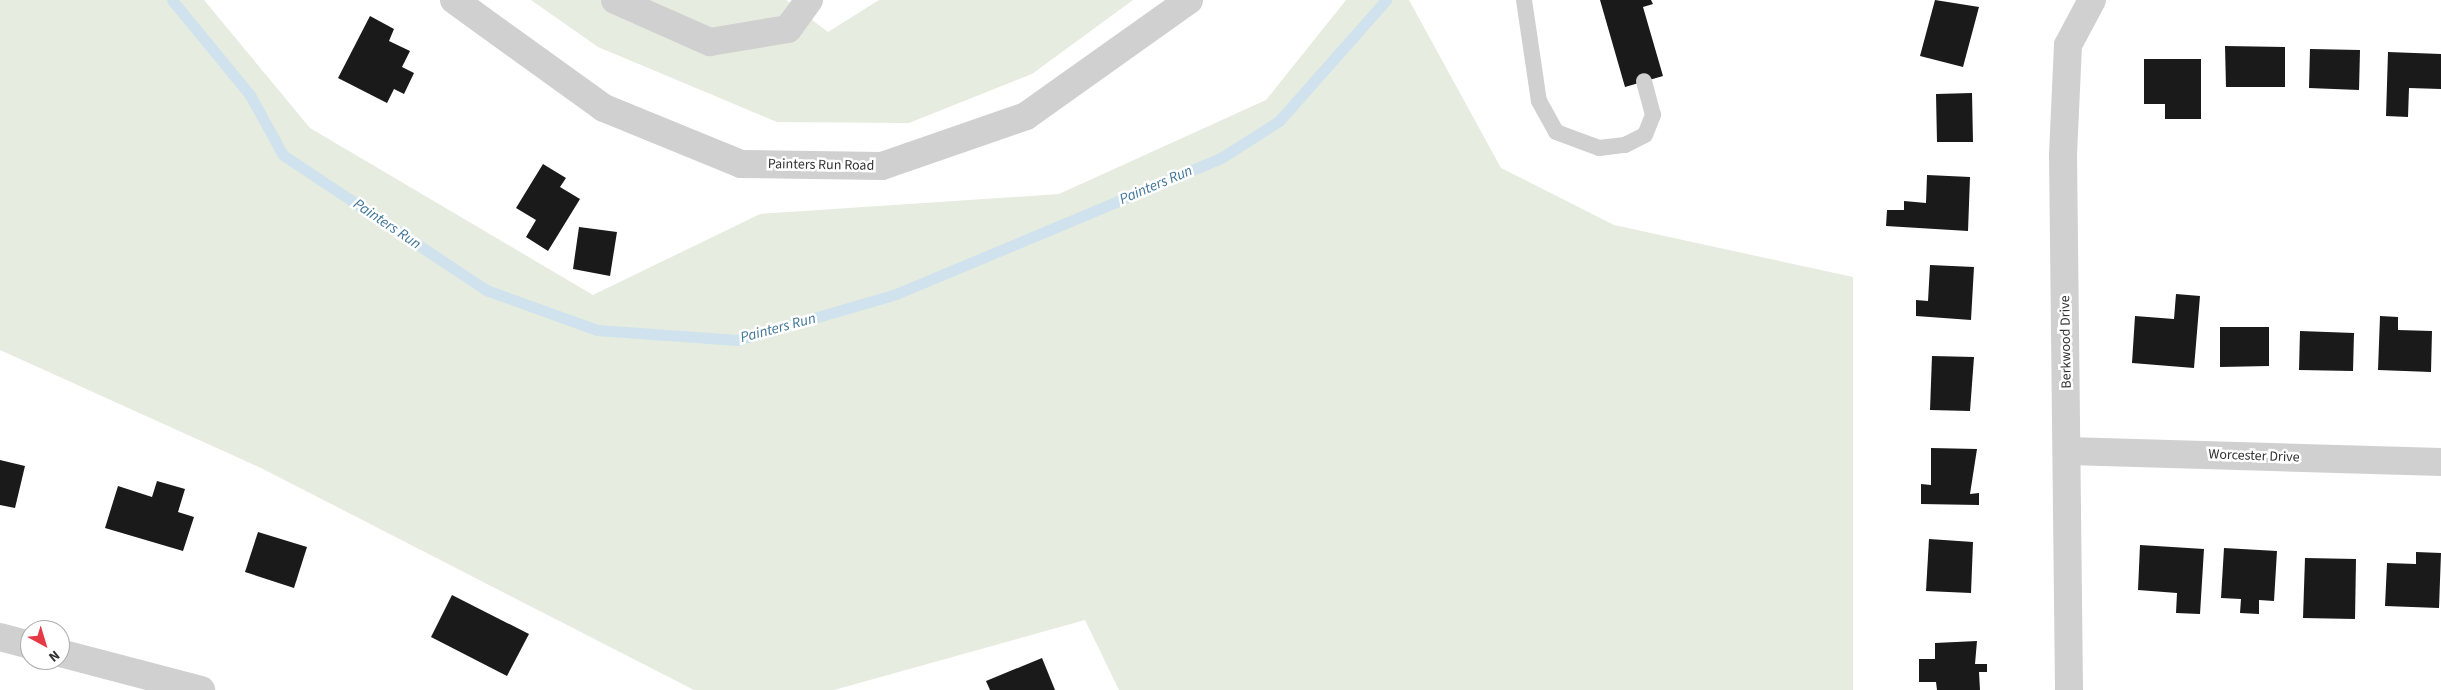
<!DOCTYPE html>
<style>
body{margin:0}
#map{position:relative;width:2441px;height:690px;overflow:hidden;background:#fff;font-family:"Source Sans 3",sans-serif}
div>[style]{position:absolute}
.green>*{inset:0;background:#e6ecdf}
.stream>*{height:11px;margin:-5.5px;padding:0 5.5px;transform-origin:5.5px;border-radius:5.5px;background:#cfe2ee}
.building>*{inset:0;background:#1a1a1a}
.service>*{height:16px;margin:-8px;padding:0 8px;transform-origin:8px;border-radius:8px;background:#d0d0d0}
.minor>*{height:28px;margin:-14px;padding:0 14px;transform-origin:14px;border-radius:14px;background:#d0d0d0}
.tertiary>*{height:28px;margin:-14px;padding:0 14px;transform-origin:14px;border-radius:14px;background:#d0d0d0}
span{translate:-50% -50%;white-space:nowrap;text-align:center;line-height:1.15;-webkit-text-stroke:5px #fff;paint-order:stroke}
.street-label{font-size:14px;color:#333}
.water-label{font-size:15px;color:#3f7597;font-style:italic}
.north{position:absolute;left:20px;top:620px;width:50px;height:50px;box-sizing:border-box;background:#fff;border:1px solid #adadad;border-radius:50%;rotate:141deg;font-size:14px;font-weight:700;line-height:20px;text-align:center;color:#333}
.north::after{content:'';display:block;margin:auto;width:18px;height:22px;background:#e63946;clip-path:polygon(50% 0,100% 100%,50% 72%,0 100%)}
</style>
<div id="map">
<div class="green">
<div style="clip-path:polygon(0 0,204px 0,310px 128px,593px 295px,760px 214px,1059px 194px,1266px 100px,1346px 0,1409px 0,1501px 168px,1614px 225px,1853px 277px,1853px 690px,1119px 690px,1085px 620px,834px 690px,694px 690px,261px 468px,0 350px)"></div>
<div style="clip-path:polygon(531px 0,786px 0,828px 32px,879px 0,1133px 0,1032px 74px,909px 123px,777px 122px,598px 47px)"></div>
</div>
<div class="stream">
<div style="left:172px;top:0;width:123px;rotate:50.6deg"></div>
<div style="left:250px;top:95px;width:68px;rotate:61.2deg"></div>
<div style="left:283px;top:155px;width:244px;rotate:33.6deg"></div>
<div style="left:486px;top:290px;width:118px;rotate:19.8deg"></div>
<div style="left:597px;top:330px;width:141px;rotate:4.1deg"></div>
<div style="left:738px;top:340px;width:165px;rotate:-16.2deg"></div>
<div style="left:896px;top:294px;width:352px;rotate:-22.7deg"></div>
<div style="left:1221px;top:158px;width:69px;rotate:-32.5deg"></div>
<div style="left:1279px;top:121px;width:162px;rotate:-48.5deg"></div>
</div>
<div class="building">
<div style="clip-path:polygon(1600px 0,1651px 0,1653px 4px,1643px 7px,1663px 76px,1625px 87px)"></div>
<div style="clip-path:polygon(1935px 0,1979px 7px,1963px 67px,1920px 56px)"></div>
<div style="clip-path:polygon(370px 16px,394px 29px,389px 41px,410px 51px,402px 67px,414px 73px,404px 94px,394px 89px,387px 103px,338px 78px)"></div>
<div style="clip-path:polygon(2225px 46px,2285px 47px,2285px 87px,2226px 87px)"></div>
<div style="clip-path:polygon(2310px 49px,2360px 50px,2359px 90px,2309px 88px)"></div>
<div style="clip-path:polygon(2388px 52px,2441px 54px,2441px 89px,2409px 88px,2408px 117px,2386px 116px)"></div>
<div style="clip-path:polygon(2144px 59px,2201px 59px,2201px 119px,2165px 119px,2165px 104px,2144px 104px)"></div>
<div style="clip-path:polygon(1972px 93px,1973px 142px,1937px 142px,1936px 94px)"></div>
<div style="clip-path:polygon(543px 164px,566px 178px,560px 187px,580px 199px,548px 251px,526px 237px,536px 220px,516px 208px)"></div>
<div style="clip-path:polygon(1927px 175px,1970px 177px,1968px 231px,1886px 226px,1887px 210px,1904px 210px,1904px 201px,1926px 203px)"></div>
<div style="clip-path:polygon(579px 227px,617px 232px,610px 276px,573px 269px)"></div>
<div style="clip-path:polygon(1930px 265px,1974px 267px,1971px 320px,1916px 316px,1916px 300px,1928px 301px)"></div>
<div style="clip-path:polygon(2176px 294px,2200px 296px,2194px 368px,2132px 363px,2135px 316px,2174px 319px)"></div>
<div style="clip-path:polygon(2380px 316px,2398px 317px,2398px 330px,2432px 331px,2431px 372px,2378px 370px)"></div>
<div style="clip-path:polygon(2220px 327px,2269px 327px,2269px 366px,2220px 367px)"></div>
<div style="clip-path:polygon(2300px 331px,2354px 333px,2353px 371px,2299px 370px)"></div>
<div style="clip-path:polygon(1932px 356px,1974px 357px,1970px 411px,1930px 410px)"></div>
<div style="clip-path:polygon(1931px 448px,1977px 449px,1970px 494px,1979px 493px,1979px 505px,1921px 504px,1921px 484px,1931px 485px)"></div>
<div style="clip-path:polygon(0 460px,25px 466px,15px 508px,0 505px)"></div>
<div style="clip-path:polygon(157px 481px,185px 489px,178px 512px,194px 517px,183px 551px,105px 528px,118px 486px,152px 497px)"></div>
<div style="clip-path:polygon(258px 532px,307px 547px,294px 588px,245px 572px)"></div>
<div style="clip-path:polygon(1929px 539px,1973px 542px,1971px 593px,1926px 591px)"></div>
<div style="clip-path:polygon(2140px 545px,2204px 549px,2200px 614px,2176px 613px,2177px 593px,2138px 590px)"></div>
<div style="clip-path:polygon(2224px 548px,2277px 551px,2274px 601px,2259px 600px,2259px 614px,2240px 613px,2241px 599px,2221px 598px)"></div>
<div style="clip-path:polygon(2416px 552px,2441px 553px,2439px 608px,2385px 606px,2387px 563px,2416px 564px)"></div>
<div style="clip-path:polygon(2305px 558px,2356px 559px,2355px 619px,2303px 618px)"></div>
<div style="clip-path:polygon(452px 595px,529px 634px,507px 676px,431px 637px)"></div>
<div style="clip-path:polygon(1977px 641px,1975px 664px,1987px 664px,1987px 672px,1979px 672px,1980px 690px,1937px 690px,1936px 682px,1919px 682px,1919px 659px,1935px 659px,1935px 643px)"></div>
<div style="clip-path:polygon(1042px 658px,1055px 690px,990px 690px,986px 681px)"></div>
</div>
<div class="service">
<div style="left:1524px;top:0;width:102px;rotate:81.6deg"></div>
<div style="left:1539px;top:101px;width:35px;rotate:61deg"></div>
<div style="left:1556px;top:132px;width:46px;rotate:20.4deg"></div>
<div style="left:1599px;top:148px;width:26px;rotate:-7deg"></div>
<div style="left:1625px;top:145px;width:22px;rotate:-27deg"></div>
<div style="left:1645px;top:135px;width:22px;rotate:-68deg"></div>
<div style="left:1653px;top:115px;width:35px;rotate:-105deg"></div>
</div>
<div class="minor">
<div style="left:615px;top:0;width:104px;rotate:23.9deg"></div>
<div style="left:710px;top:42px;width:79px;rotate:-9.5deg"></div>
<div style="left:788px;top:29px;width:36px;rotate:-54deg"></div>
<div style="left:2068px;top:451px;width:373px;rotate:1.7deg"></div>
<div style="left:0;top:637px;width:31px;rotate:15deg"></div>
<div style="left:60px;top:653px;width:146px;rotate:14.7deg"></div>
<div style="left:2069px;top:690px;width:535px;rotate:-90.64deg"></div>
<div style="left:2063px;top:155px;width:110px;rotate:-87.4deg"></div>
<div style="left:2068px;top:45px;width:51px;rotate:-61.9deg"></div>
</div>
<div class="tertiary">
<div style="left:454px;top:0;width:185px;rotate:35.8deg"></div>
<div style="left:604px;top:108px;width:148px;rotate:22.2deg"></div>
<div style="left:741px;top:164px;width:141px;rotate:0.8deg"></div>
<div style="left:882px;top:166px;width:152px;rotate:-19.1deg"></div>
<div style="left:1026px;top:116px;width:200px;rotate:-35.4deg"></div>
</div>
<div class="street-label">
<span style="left:821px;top:165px;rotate:1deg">Painters Run Road</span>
<span style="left:2066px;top:342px;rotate:-91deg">Berkwood Drive</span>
<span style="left:2254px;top:456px;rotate:2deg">Worcester Drive</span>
</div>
<div class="water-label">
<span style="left:1156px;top:185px;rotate:-23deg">Painters Run</span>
<span style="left:387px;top:224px;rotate:34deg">Painters Run</span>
<span style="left:778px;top:328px;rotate:-15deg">Painters Run</span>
</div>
<div class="north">N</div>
</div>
